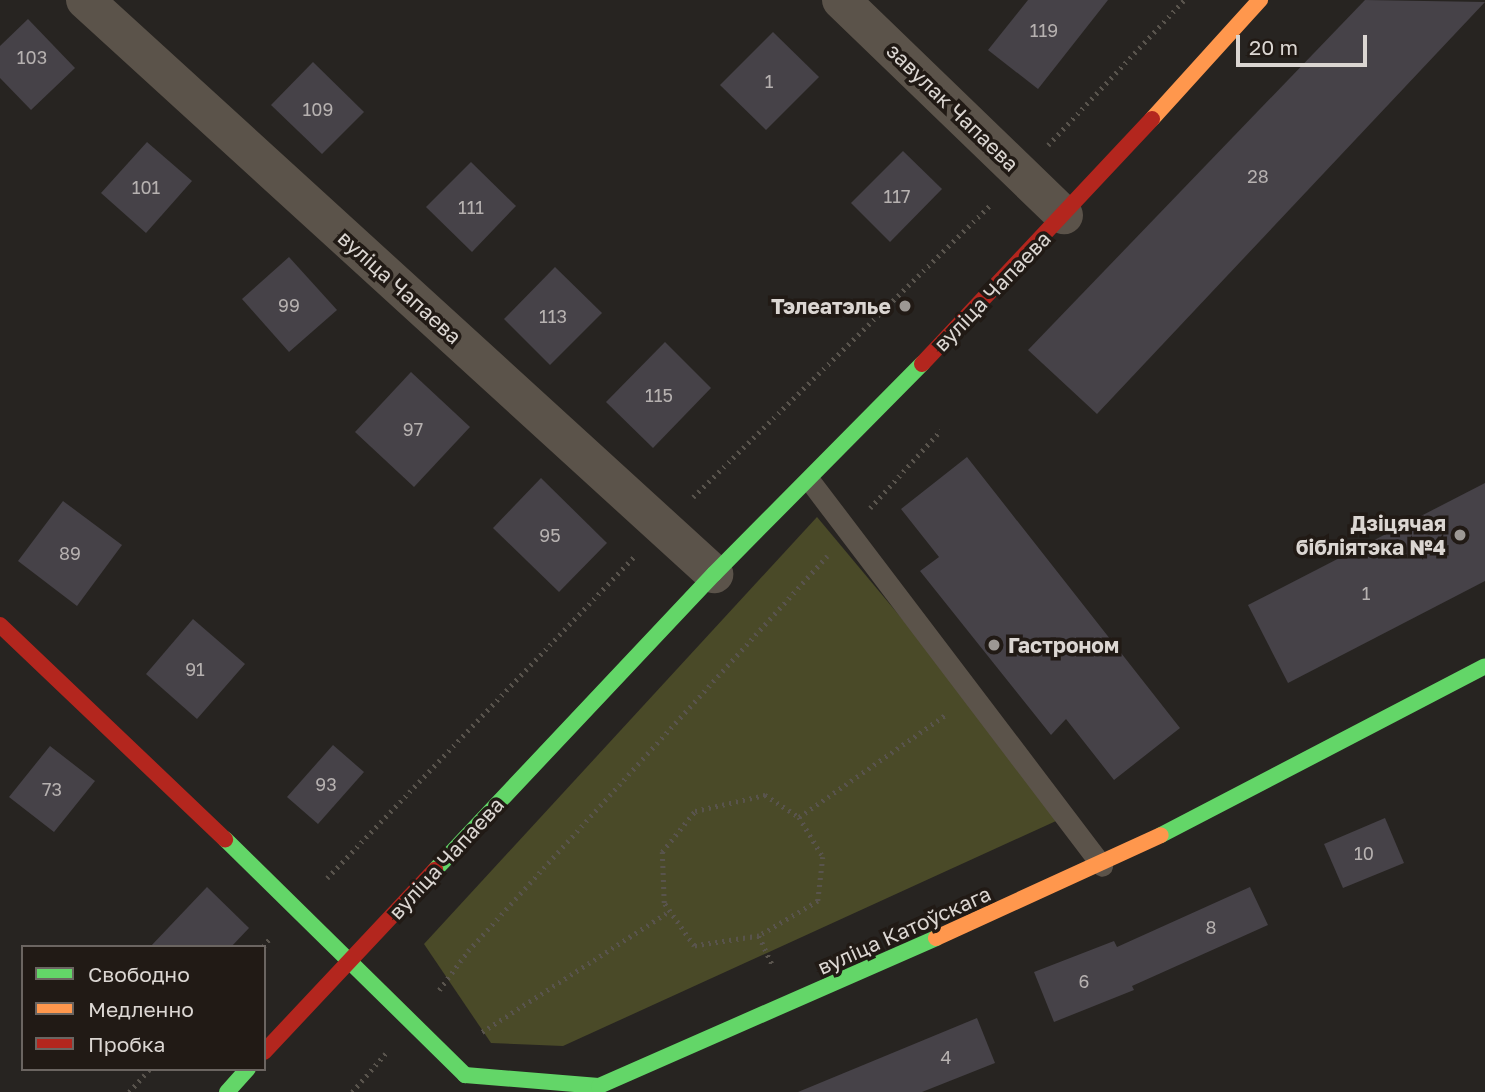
<!DOCTYPE html>
<meta charset="utf-8">
<style>
body{margin:0}
#map{position:relative;width:1485px;height:1092px;overflow:hidden;background:#272421;font-family:"Golos Text",sans-serif}
div>[style]{position:absolute}
.green>*{inset:0;background:#4a4a28}
.building>*{inset:0;background:#464248}
.path>*{height:4.5px;margin-top:-2.25px;transform-origin:0;background:repeating-linear-gradient(90deg,#59544d 0 2px,transparent 0 7px)}
.lane>*{height:21px;margin:-10.5px;padding:0 10.5px;transform-origin:10.5px;border-radius:10.5px;background:#5b534a}
.street>*{height:38px;margin:-19px;padding:0 19px;transform-origin:19px;border-radius:19px;background:#5b534a}
.fast>*{height:16px;margin:-8px;padding:0 8px;transform-origin:8px;border-radius:8px;background:#63d668}
.slow>*{height:16px;margin:-8px;padding:0 8px;transform-origin:8px;border-radius:8px;background:#ff974d}
.jam>*{height:16px;margin:-8px;padding:0 8px;transform-origin:8px;border-radius:8px;background:#b3261e}
.dots>*{width:19px;height:19px;translate:-50% -50%;box-sizing:border-box;border:4px solid #211a15;border-radius:50%}
span{translate:-50% -50%;white-space:nowrap;text-align:center;line-height:1.15;-webkit-text-stroke:7px #211a15;paint-order:stroke}
.number-label{font-size:18px;color:#b6b1b0}
.number-label span{-webkit-text-stroke-width:0}
.street-label{font-size:21px;color:#dbd6d2}
.poi-label{font-size:21px;color:#dbd6d2;font-weight:700}
.right{translate:-100% -50%;text-align:right}
.left{translate:0 -50%;text-align:left}
.legend{position:absolute;left:21px;top:945px;width:245px;height:126px;box-sizing:border-box;background:#211a15;border:2px solid #6b6561;margin:0;padding:9px 12px;list-style:none;font-size:21px;color:#dbd6d2}
.legend li{display:flex;align-items:center;gap:14px;height:35px}
.legend b{width:35px;border:2px solid #6b6561}
.scale{position:absolute;left:1236px;top:35px;width:131px;height:32px;box-sizing:border-box;border:4px solid #dbd6d2;border-top:0;padding-left:9px;font-size:21px;line-height:24px;white-space:nowrap;color:#dbd6d2;-webkit-text-stroke:5px #211a15;paint-order:stroke}
</style>
<div id="map">
<div class="green">
<div style="clip-path:polygon(817px 517px,1067px 816px,563px 1046px,491px 1043px,424px 944px)"></div>
</div>
<div class="building">
<div style="clip-path:polygon(1028px 0,1108px 0,1038px 89px,988px 50px)"></div>
<div style="clip-path:polygon(1365px 0,1485px 2px,1097px 414px,1028px 350px)"></div>
<div style="clip-path:polygon(28px 19px,75px 68px,31px 110px,0 78px,0 46px)"></div>
<div style="clip-path:polygon(773px 32px,819px 77px,766px 130px,720px 85px)"></div>
<div style="clip-path:polygon(313px 62px,364px 112px,322px 154px,271px 105px)"></div>
<div style="clip-path:polygon(147px 142px,192px 181px,146px 233px,101px 193px)"></div>
<div style="clip-path:polygon(903px 151px,942px 189px,890px 242px,851px 203px)"></div>
<div style="clip-path:polygon(471px 162px,516px 206px,472px 252px,426px 207px)"></div>
<div style="clip-path:polygon(289px 257px,337px 310px,289px 352px,242px 299px)"></div>
<div style="clip-path:polygon(555px 267px,602px 313px,550px 365px,504px 319px)"></div>
<div style="clip-path:polygon(665px 342px,711px 388px,653px 448px,606px 402px)"></div>
<div style="clip-path:polygon(411px 372px,470px 427px,414px 487px,355px 432px)"></div>
<div style="clip-path:polygon(967px 457px,1180px 728px,1114px 780px,1066px 719px,1051px 735px,920px 571px,939px 557px,901px 509px)"></div>
<div style="clip-path:polygon(541px 478px,607px 543px,559px 592px,493px 528px)"></div>
<div style="clip-path:polygon(1485px 483px,1485px 581px,1288px 683px,1248px 605px)"></div>
<div style="clip-path:polygon(63px 501px,122px 545px,77px 606px,18px 561px)"></div>
<div style="clip-path:polygon(193px 619px,245px 664px,197px 719px,146px 674px)"></div>
<div style="clip-path:polygon(333px 745px,364px 772px,318px 824px,287px 797px)"></div>
<div style="clip-path:polygon(50px 746px,95px 781px,54px 832px,9px 797px)"></div>
<div style="clip-path:polygon(1385px 818px,1404px 863px,1343px 888px,1324px 844px)"></div>
<div style="clip-path:polygon(207px 887px,249px 928px,231px 947px,150px 947px)"></div>
<div style="clip-path:polygon(1250px 887px,1268px 925px,1132px 986px,1134px 990px,1054px 1022px,1034px 972px,1114px 941px,1117px 947px)"></div>
<div style="clip-path:polygon(977px 1018px,995px 1063px,922px 1092px,798px 1092px)"></div>
</div>
<div class="path">
<div style="left:1048px;top:145px;width:199px;rotate:-46.8deg"></div>
<div style="left:693px;top:497px;width:418px;rotate:-44.5deg"></div>
<div style="left:870px;top:508px;width:105px;rotate:-47.7deg"></div>
<div style="left:765px;top:795px;width:40px;rotate:32.9deg"></div>
<div style="left:799px;top:817px;width:47px;rotate:59deg"></div>
<div style="left:823px;top:857px;width:44px;rotate:96.5deg"></div>
<div style="left:818px;top:901px;width:69px;rotate:149.3deg"></div>
<div style="left:759px;top:936px;width:66px;rotate:171.3deg"></div>
<div style="left:694px;top:946px;width:52px;rotate:-124.9deg"></div>
<div style="left:664px;top:903px;width:51px;rotate:-92.2deg"></div>
<div style="left:662px;top:852px;width:53px;rotate:-51.2deg"></div>
<div style="left:695px;top:811px;width:72px;rotate:-12.9deg"></div>
<div style="left:799px;top:817px;width:178px;rotate:-34.9deg"></div>
<div style="left:327px;top:878px;width:446px;rotate:-46.3deg"></div>
<div style="left:759px;top:936px;width:31px;rotate:65deg"></div>
<div style="left:263px;top:947px;width:11px;rotate:-52deg"></div>
<div style="left:439px;top:990px;width:49px;rotate:-53.4deg"></div>
<div style="left:468px;top:951px;width:534px;rotate:-47.73deg"></div>
<div style="left:482px;top:1032px;width:224px;rotate:-32.8deg"></div>
<div style="left:129px;top:1092px;width:31px;rotate:-48deg"></div>
<div style="left:352px;top:1092px;width:52px;rotate:-48.9deg"></div>
</div>
<div class="lane">
<div style="left:810px;top:481px;width:483px;rotate:52.8deg"></div>
</div>
<div class="street">
<div style="left:85px;top:0;width:852px;rotate:42.38deg"></div>
<div style="left:841px;top:0;width:310px;rotate:44deg"></div>
</div>
<div class="fast">
<div style="left:1161px;top:835px;width:365px;rotate:-27.5deg"></div>
<div style="left:225px;top:839px;width:337px;rotate:44.5deg"></div>
<div style="left:465px;top:1075px;width:134px;rotate:4.7deg"></div>
<div style="left:599px;top:1086px;width:368px;rotate:-23.7deg"></div>
<div style="left:435px;top:870px;width:407px;rotate:-46.7deg"></div>
<div style="left:714px;top:574px;width:296px;rotate:-45.3deg"></div>
<div style="left:227px;top:1092px;width:31px;rotate:-48deg"></div>
</div>
<div class="slow">
<div style="left:1152px;top:119px;width:161px;rotate:-47.8deg"></div>
<div style="left:936px;top:938px;width:247px;rotate:-24.6deg"></div>
</div>
<div class="jam">
<div style="left:922px;top:364px;width:336px;rotate:-46.8deg"></div>
<div style="left:0;top:625px;width:311px;rotate:43.6deg"></div>
<div style="left:264px;top:1052px;width:250px;rotate:-46.8deg"></div>
</div>
<div class="dots">
<div style="left:905px;top:306px;background:#9c9894"></div>
<div style="left:1460px;top:535px;background:#9c9894"></div>
<div style="left:994px;top:645px;background:#9c9894"></div>
</div>
<div class="number-label">
<span style="left:1044px;top:30px">119</span>
<span style="left:32px;top:57px">103</span>
<span style="left:769px;top:81px">1</span>
<span style="left:318px;top:109px">109</span>
<span style="left:1258px;top:176px">28</span>
<span style="left:146px;top:187px">101</span>
<span style="left:897px;top:196px">117</span>
<span style="left:471px;top:207px">111</span>
<span style="left:289px;top:305px">99</span>
<span style="left:553px;top:316px">113</span>
<span style="left:659px;top:395px">115</span>
<span style="left:413px;top:429px">97</span>
<span style="left:550px;top:535px">95</span>
<span style="left:70px;top:553px">89</span>
<span style="left:1366px;top:593px">1</span>
<span style="left:195px;top:669px">91</span>
<span style="left:326px;top:784px">93</span>
<span style="left:52px;top:789px">73</span>
<span style="left:1364px;top:853px">10</span>
<span style="left:1211px;top:927px">8</span>
<span style="left:1084px;top:981px">6</span>
<span style="left:946px;top:1057px">4</span>
</div>
<div class="street-label">
<span style="left:953px;top:107px;rotate:44deg">завулак Чапаева</span>
<span style="left:400px;top:287px;rotate:42deg">вуліца Чапаева</span>
<span style="left:992px;top:291px;rotate:-46deg">вуліца Чапаева</span>
<span style="left:446px;top:858px;rotate:-47deg">вуліца Чапаева</span>
<span style="left:904px;top:930px;rotate:-24deg">вуліца Катоўскага</span>
</div>
<div class="poi-label">
<span class="right" style="left:891px;top:306px">Тэлеатэлье</span>
<span class="right" style="left:1446px;top:535px">Дзіцячая<br>бібліятэка №4</span>
<span class="left" style="left:1008px;top:645px">Гастроном</span>
</div>
<ul class="legend">
<li><b style="height:9px;background:#63d668"></b>Свободно</li>
<li><b style="height:9px;background:#ff974d"></b>Медленно</li>
<li><b style="height:9px;background:#b3261e"></b>Пробка</li>
</ul>
<div class="scale">20 m</div>
</div>
